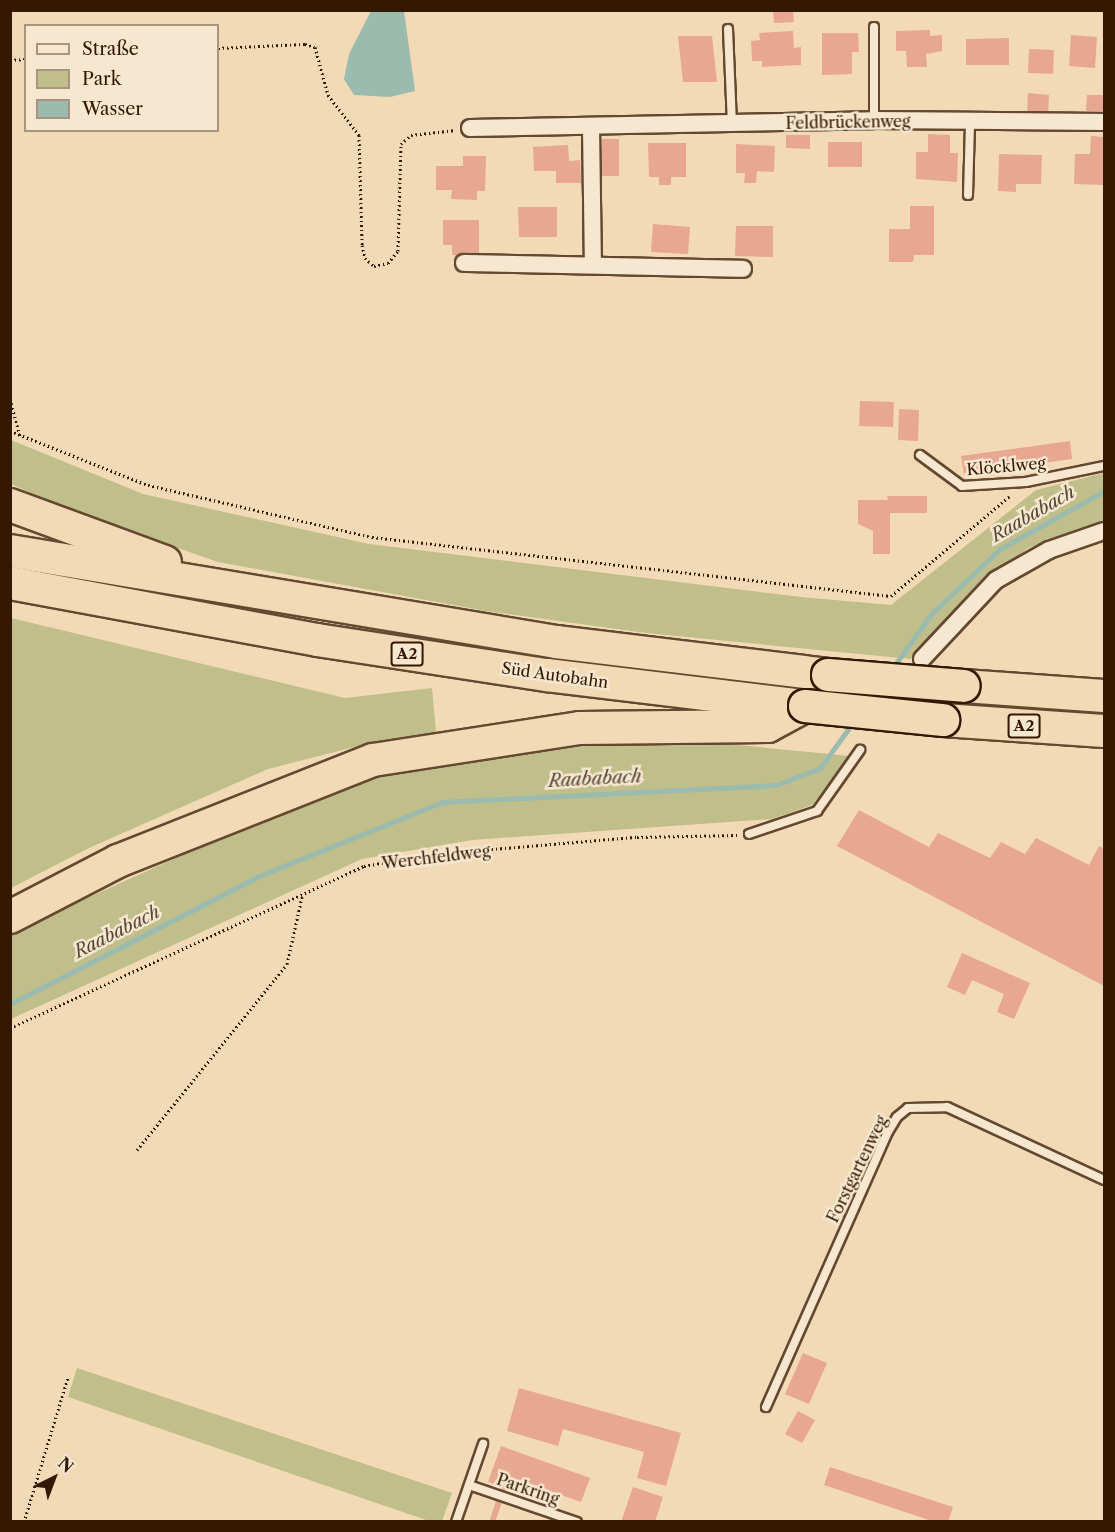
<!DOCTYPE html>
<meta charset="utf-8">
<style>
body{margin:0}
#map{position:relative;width:1115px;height:1532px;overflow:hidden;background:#f2dab6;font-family:"Libre Caslon Text",serif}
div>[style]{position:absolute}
.green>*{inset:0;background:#c0be8a}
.water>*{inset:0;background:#9bbbae}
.stream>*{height:5px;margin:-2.5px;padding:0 2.5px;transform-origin:2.5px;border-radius:2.5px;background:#9bbbae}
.building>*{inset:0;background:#e8a790}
.path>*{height:3px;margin-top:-1.5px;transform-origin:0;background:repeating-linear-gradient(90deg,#351802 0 1.5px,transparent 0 4.5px)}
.roads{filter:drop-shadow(2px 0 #64482f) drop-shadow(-2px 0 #64482f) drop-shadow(0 2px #64482f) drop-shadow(0 -2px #64482f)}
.lane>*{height:8px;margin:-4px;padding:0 4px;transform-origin:4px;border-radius:4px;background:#f7e7d0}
.street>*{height:16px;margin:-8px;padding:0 8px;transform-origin:8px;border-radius:8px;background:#f7e7d0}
.highway>*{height:32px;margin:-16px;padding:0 16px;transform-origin:16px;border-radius:16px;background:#f2dab6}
.bridges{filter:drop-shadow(2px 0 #351802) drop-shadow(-2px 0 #351802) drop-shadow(0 2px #351802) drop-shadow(0 -2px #351802)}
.highway-bridge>*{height:32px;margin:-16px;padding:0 16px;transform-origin:16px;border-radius:16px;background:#f2dab6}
span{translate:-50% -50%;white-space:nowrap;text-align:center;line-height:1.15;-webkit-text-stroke:5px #f7e7d0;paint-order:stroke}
.shield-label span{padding:2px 4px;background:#f7e7d0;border:2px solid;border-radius:4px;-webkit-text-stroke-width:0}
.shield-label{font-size:15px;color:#351802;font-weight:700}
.street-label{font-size:16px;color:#351802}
.water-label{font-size:18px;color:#544936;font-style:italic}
.frame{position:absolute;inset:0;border:12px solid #351802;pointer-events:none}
.legend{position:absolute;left:24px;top:24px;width:195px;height:108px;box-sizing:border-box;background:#f7e7d0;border:2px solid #a9947e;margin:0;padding:8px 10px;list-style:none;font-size:18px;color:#351802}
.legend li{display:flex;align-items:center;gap:12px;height:30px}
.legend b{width:30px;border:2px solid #a9947e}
.north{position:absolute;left:24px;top:1448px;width:60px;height:60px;-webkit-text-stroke:4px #f7e7d0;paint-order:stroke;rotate:42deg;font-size:16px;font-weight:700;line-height:24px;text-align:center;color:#351802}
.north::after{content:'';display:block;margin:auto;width:21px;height:27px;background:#351802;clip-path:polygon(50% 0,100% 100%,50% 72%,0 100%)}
</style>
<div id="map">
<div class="green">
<div style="clip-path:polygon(11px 440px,143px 494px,369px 544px,801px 597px,891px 605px,1036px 490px,1104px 473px,1104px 524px,1028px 548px,973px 592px,911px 659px,646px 633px,486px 611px,218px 562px,75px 512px,11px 484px)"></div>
<div style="clip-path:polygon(11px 618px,345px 698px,432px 688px,436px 732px,362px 745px,268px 769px,89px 848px,11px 888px)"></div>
<div style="clip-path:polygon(613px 737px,686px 740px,850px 756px,812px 805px,772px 819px,472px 840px,362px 859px,11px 1019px,10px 933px,322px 792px,414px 768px)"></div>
<div style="clip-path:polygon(77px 1368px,452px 1493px,442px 1521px,429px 1521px,68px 1397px)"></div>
</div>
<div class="water">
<div style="clip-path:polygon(371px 11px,404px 11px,415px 91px,390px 97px,354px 95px,344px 79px,349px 54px)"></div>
</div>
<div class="stream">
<div style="left:891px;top:670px;width:70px;rotate:-54.3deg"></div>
<div style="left:932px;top:613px;width:93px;rotate:-43.3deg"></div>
<div style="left:1000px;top:549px;width:119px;rotate:-29.1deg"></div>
<div style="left:10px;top:1004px;width:280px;rotate:-27.2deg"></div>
<div style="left:259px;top:876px;width:197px;rotate:-22deg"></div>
<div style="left:442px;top:802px;width:334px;rotate:-2.9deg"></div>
<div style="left:776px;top:785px;width:47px;rotate:-21.1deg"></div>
<div style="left:820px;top:768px;width:58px;rotate:-54.1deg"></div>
</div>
<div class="building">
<div style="clip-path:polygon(773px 10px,793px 10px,794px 22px,774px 23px)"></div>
<div style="clip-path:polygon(930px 30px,930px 36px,942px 35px,942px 51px,926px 54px,927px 67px,907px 67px,906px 51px,896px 51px,896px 31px)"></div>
<div style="clip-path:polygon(793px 31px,794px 48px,801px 47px,801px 65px,762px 67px,762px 61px,752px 61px,751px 41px,760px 40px,759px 33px)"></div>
<div style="clip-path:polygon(822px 33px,858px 33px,859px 52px,852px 52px,852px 74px,822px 75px)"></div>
<div style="clip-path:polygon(1071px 35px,1097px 37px,1095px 68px,1069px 66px)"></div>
<div style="clip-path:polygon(678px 36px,712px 36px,717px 82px,683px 82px)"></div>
<div style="clip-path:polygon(1009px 38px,1009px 65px,966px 65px,966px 39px)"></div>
<div style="clip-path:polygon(1029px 49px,1054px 50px,1053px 74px,1028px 73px)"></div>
<div style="clip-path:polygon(1028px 93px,1049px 95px,1048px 114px,1027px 113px)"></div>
<div style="clip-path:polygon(1087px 95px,1104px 95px,1103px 112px,1086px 111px)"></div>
<div style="clip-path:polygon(928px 134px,950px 135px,950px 153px,958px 153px,957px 182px,916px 179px,916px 152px,928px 152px)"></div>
<div style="clip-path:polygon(786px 135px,810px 135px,810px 149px,786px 148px)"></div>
<div style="clip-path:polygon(1091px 136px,1104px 137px,1104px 185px,1074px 184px,1075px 154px,1090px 154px)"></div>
<div style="clip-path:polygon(602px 139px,619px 139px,619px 176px,602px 176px)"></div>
<div style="clip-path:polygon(828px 142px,862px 142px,862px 167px,828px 167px)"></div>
<div style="clip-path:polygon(648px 143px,686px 143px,686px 177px,671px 177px,671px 185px,659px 185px,659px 177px,649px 177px)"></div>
<div style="clip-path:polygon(736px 144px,775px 146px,774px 172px,757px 171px,756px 183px,744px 183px,745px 173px,736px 173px)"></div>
<div style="clip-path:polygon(568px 145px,569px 161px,580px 160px,581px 183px,556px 183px,556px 171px,534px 171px,533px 147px)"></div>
<div style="clip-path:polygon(999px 154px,1042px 155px,1041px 184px,1016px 184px,1016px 192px,998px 191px)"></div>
<div style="clip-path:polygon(463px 156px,486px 156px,485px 191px,477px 191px,477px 200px,451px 199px,452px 190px,436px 190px,436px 166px,463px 166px)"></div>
<div style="clip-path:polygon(910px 206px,934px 206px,934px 255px,914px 255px,913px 262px,889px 262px,889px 229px,910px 229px)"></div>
<div style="clip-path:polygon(518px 207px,557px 207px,557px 237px,519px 237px)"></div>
<div style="clip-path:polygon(443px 220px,479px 220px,479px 255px,452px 255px,452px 245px,443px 245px)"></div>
<div style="clip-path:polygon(653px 224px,690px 227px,688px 254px,651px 252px)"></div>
<div style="clip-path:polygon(736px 226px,773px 226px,773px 257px,735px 256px)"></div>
<div style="clip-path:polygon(860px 401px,894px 402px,893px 427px,859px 426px)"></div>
<div style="clip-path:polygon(899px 409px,919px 410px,918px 441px,898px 440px)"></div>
<div style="clip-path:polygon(1070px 441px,1072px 459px,964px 474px,961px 456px)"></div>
<div style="clip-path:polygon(887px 496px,927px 496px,927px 513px,890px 513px,890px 554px,873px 554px,873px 531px,858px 524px,858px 500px,888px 500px)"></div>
<div style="clip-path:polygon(859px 810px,929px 847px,938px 833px,990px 858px,1001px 842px,1025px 854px,1036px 838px,1089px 865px,1099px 846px,1104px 849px,1104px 986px,837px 846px)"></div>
<div style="clip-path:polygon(962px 953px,1030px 983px,1014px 1019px,997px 1012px,1004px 994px,972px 980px,965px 995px,947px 987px)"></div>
<div style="clip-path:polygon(803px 1353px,827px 1363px,809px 1404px,785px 1394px)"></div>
<div style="clip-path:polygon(519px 1388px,681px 1433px,666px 1486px,637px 1478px,644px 1452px,563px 1429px,558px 1446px,507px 1431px)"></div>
<div style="clip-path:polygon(798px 1411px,815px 1420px,802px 1443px,785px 1434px)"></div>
<div style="clip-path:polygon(501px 1446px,590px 1478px,581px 1502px,511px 1477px,495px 1522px,489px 1522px,501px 1486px,488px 1482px)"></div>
<div style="clip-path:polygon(830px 1467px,953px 1507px,948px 1522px,935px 1522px,824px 1485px)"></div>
<div style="clip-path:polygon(633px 1487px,663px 1497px,655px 1522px,621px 1522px)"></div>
</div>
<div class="path">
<div style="left:218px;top:48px;width:87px;rotate:-2.6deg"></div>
<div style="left:305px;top:44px;width:10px;rotate:17deg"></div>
<div style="left:315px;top:47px;width:50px;rotate:74.8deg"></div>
<div style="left:328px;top:95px;width:51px;rotate:52.2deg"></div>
<div style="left:359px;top:135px;width:110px;rotate:88.4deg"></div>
<div style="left:362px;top:245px;width:13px;rotate:77deg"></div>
<div style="left:365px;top:258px;width:12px;rotate:42deg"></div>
<div style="left:374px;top:266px;width:14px;rotate:-12deg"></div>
<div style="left:388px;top:263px;width:16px;rotate:-50deg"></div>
<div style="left:398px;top:251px;width:107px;rotate:-88.4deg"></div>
<div style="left:401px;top:144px;width:13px;rotate:-42deg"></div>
<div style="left:411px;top:135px;width:45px;rotate:-6.3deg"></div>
<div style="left:10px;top:60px;width:16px;rotate:-4deg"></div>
<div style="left:10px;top:399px;width:39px;rotate:75deg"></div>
<div style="left:10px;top:431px;width:148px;rotate:21.4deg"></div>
<div style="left:148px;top:485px;width:230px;rotate:13.1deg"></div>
<div style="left:372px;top:537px;width:522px;rotate:6.49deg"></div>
<div style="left:891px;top:596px;width:157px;rotate:-40.1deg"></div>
<div style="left:10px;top:1028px;width:389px;rotate:-24.6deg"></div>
<div style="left:364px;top:866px;width:70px;rotate:-9.9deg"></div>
<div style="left:433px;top:854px;width:205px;rotate:-4.8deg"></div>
<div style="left:637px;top:837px;width:101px;rotate:-1.1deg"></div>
<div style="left:137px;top:1150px;width:239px;rotate:-51.1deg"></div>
<div style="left:287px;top:964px;width:69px;rotate:-77.4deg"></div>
<div style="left:24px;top:1522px;width:152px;rotate:-73.1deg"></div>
</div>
<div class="roads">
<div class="lane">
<div style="left:874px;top:27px;width:93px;rotate:90deg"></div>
<div style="left:728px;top:29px;width:94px;rotate:87.6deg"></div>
<div style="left:968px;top:195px;width:73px;rotate:-88.4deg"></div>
<div style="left:920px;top:455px;width:52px;rotate:36.4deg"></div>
<div style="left:962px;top:486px;width:64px;rotate:-3.6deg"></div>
<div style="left:1026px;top:482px;width:80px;rotate:-11.6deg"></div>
<div style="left:749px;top:834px;width:72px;rotate:-18.7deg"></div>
<div style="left:817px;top:811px;width:75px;rotate:-54.8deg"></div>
<div style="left:766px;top:1407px;width:301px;rotate:-66.1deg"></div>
<div style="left:888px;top:1132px;width:17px;rotate:-59deg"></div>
<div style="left:897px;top:1117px;width:14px;rotate:-39deg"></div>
<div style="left:908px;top:1108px;width:39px;rotate:-1deg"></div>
<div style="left:947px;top:1107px;width:173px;rotate:24.9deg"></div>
<div style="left:469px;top:1485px;width:114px;rotate:18.9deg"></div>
<div style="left:456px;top:1522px;width:83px;rotate:-70.9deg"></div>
</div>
<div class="street">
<div style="left:591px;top:127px;width:138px;rotate:89.2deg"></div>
<div style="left:470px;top:128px;width:404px;rotate:-1.1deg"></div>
<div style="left:874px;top:120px;width:230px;rotate:0.5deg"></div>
<div style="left:464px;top:263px;width:279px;rotate:1.2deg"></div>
<div style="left:922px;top:659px;width:108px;rotate:-46.9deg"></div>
<div style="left:996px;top:580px;width:61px;rotate:-29.5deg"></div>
<div style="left:1049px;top:550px;width:58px;rotate:-19.1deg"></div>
</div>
<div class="highway">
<div style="left:10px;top:505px;width:165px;rotate:20.2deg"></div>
<div style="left:10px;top:551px;width:554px;rotate:9.46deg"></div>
<div style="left:556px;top:642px;width:274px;rotate:6.9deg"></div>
<div style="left:10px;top:583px;width:312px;rotate:10.5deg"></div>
<div style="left:317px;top:640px;width:233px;rotate:8.7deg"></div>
<div style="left:547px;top:675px;width:260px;rotate:6.9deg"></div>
<div style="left:964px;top:686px;width:140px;rotate:4.1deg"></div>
<div style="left:943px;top:720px;width:161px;rotate:3.9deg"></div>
<div style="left:10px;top:917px;width:122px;rotate:-27.4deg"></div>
<div style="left:118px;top:861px;width:274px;rotate:-21.6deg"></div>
<div style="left:373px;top:760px;width:209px;rotate:-8.8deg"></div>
<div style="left:580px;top:728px;width:188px;rotate:-0.6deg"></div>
<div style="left:768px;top:726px;width:42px;rotate:-28.4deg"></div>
</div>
</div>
<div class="bridges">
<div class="highway-bridge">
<div style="left:828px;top:675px;width:136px;rotate:4.6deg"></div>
<div style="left:805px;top:706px;width:139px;rotate:5.8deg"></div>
</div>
</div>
<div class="shield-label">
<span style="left:407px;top:654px">A2</span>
<span style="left:1024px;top:726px">A2</span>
</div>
<div class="street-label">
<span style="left:848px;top:122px;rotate:-1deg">Feldbrückenweg</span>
<span style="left:1006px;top:466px;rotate:-5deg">Klöcklweg</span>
<span style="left:555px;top:675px;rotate:8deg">Süd Autobahn</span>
<span style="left:436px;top:857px;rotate:-7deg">Werchfeldweg</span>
<span style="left:857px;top:1169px;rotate:-64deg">Forstgartenweg</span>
<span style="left:528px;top:1489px;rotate:19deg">Parkring</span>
</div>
<div class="water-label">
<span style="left:1033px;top:514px;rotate:-30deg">Raababach</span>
<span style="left:595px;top:779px;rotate:-3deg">Raababach</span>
<span style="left:117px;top:932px;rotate:-27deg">Raababach</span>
</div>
<div class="frame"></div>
<ul class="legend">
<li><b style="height:8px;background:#f7e7d0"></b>Straße</li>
<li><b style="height:16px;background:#c0be8a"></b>Park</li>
<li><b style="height:16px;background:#9bbbae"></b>Wasser</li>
</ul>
<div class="north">N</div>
</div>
